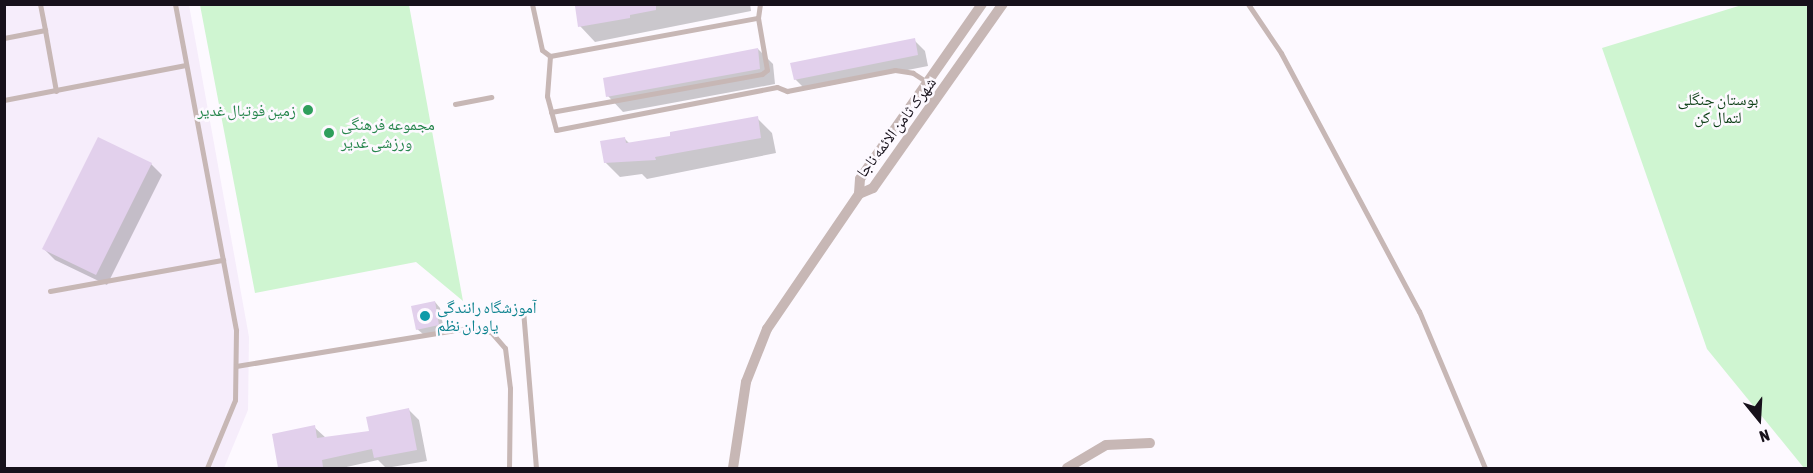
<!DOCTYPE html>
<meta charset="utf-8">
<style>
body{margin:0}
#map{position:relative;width:1813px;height:473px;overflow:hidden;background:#fdf9ff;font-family:"Asap Condensed","Noto Naskh Arabic",sans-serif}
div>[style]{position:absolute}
.built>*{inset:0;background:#f6edfb}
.green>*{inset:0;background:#cff5d1}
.shadow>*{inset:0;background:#0003}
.building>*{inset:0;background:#e2d0ec}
.lane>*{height:5px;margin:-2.5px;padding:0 2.5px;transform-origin:2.5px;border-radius:2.5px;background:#c7b7b5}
.street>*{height:10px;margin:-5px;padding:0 5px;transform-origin:5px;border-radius:5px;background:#c7b7b5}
.dots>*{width:16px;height:16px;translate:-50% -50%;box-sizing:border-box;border:3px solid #fdf9ff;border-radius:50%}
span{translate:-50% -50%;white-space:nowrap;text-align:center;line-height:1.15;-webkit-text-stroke:5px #fdf9ff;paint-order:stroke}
.park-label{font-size:16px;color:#0c3f16}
.leisure-label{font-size:16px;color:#27864d}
.right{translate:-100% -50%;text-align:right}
.left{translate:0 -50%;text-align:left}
.street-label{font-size:16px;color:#17111b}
.culture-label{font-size:16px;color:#0d838f}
.frame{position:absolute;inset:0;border:6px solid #17111b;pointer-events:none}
.north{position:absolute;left:1729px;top:389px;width:60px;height:60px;-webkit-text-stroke:4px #fdf9ff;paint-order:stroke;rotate:162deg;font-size:16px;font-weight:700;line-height:24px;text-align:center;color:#17111b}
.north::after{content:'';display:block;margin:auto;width:21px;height:27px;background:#17111b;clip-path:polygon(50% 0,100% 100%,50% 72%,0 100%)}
</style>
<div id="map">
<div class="built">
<div style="clip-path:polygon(4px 5px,189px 5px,249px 337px,248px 410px,224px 468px,5px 468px)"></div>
</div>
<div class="green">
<div style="clip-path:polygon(1745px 4px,1808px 5px,1808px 468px,1804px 468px,1707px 349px,1602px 48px)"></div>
<div style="clip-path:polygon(200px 5px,409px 5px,463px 301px,416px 262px,255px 293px)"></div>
</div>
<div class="shadow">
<div style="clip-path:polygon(588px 4px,750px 4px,751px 11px,595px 42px,580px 26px,577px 7px)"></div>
<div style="clip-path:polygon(914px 40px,925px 51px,928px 66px,806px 90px,795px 79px)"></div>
<div style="clip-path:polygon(758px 49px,773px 64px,775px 84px,623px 112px,608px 96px)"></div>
<div style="clip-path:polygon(757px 118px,772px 133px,776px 153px,647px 179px,642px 174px,620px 177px,605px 162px,625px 139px,630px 144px,672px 137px)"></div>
<div style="clip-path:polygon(151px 164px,162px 175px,107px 285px,55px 260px,44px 249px)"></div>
<div style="clip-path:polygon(435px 302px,440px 308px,444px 331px,423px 334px,417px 329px)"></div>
<div style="clip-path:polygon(408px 409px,419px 420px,427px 461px,386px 468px,378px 460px,342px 468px,280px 468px,274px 435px,314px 427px,326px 438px,370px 432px)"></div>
</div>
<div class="building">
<div style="clip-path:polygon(656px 4px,656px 10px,630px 15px,630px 18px,578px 27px,575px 6px)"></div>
<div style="clip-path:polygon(915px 38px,918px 55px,794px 80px,790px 63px)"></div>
<div style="clip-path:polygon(758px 48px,760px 69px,606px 97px,603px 78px)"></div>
<div style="clip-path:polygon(758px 116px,761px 138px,655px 157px,656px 160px,604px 163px,600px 141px,625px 137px,626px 143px,670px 136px,670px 132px)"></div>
<div style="clip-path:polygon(98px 137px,152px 163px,96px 275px,42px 249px)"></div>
<div style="clip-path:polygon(435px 301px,439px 325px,416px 330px,411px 306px)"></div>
<div style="clip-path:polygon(409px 408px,417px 450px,374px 458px,372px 449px,322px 460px,323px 467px,278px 468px,272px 434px,315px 425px,317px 438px,369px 431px,366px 417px)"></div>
</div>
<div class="lane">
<div style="left:40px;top:4px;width:26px;rotate:79deg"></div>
<div style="left:175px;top:4px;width:332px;rotate:79.4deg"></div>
<div style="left:236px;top:330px;width:70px;rotate:90.8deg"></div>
<div style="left:235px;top:400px;width:74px;rotate:112.4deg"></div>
<div style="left:532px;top:4px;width:47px;rotate:77.7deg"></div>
<div style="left:542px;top:50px;width:10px;rotate:37deg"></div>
<div style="left:1248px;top:4px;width:59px;rotate:56deg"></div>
<div style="left:1281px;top:53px;width:293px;rotate:61.9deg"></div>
<div style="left:1419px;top:311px;width:170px;rotate:67.2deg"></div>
<div style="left:4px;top:38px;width:42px;rotate:-11deg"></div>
<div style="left:45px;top:30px;width:62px;rotate:79.8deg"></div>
<div style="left:550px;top:56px;width:40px;rotate:94.3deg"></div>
<div style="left:547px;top:96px;width:35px;rotate:75deg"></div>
<div style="left:556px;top:130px;width:225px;rotate:-11deg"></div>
<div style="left:777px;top:87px;width:11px;rotate:22deg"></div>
<div style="left:787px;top:91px;width:110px;rotate:-11deg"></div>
<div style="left:895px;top:70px;width:18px;rotate:9deg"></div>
<div style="left:913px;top:73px;width:17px;rotate:33deg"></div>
<div style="left:550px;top:56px;width:211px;rotate:-10.4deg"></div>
<div style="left:4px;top:100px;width:185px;rotate:-10.9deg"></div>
<div style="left:455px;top:104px;width:37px;rotate:-11deg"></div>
<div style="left:551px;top:112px;width:214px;rotate:-10.2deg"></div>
<div style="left:762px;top:74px;width:6px;rotate:-39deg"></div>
<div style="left:767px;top:70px;width:53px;rotate:-99.8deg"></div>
<div style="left:758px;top:18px;width:14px;rotate:-82deg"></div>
<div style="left:50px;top:291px;width:176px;rotate:-10.2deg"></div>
<div style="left:523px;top:310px;width:159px;rotate:85.3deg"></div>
<div style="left:236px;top:366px;width:230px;rotate:-9.3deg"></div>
<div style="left:463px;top:329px;width:28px;rotate:6deg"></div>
<div style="left:491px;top:332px;width:21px;rotate:49deg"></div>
<div style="left:505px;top:348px;width:40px;rotate:82.9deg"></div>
<div style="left:510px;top:388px;width:80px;rotate:90.7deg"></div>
</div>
<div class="street">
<div style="left:982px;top:4px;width:213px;rotate:124.9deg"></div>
<div style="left:860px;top:179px;width:15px;rotate:94deg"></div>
<div style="left:859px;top:194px;width:15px;rotate:-23deg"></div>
<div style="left:873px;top:188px;width:225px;rotate:-54.8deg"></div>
<div style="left:733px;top:468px;width:87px;rotate:-81.4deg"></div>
<div style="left:746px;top:382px;width:57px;rotate:-68.4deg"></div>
<div style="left:767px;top:329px;width:163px;rotate:-55.7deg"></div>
<div style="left:1067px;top:468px;width:45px;rotate:-30.5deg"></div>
<div style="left:1106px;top:445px;width:44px;rotate:-2.6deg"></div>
</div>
<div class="dots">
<div style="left:308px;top:110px;background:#2e9e5b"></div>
<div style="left:329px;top:133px;background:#2e9e5b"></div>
<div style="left:425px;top:316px;background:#0f9aa8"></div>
</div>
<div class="park-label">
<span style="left:1718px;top:108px">بوستان جنگلی<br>لتمال کن</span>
</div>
<div class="leisure-label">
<span class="right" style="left:296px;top:110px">زمین فوتبال غدیر</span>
<span class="left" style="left:341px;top:133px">مجموعه فرهنگی<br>ورزشی غدیر</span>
</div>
<div class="street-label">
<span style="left:896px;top:127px;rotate:-53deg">شهرک ثامن الائمه ناجا</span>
</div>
<div class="culture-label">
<span class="left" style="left:437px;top:316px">آموزشگاه رانندگی<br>یاوران نظم</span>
</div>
<div class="frame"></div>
<div class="north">N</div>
</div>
